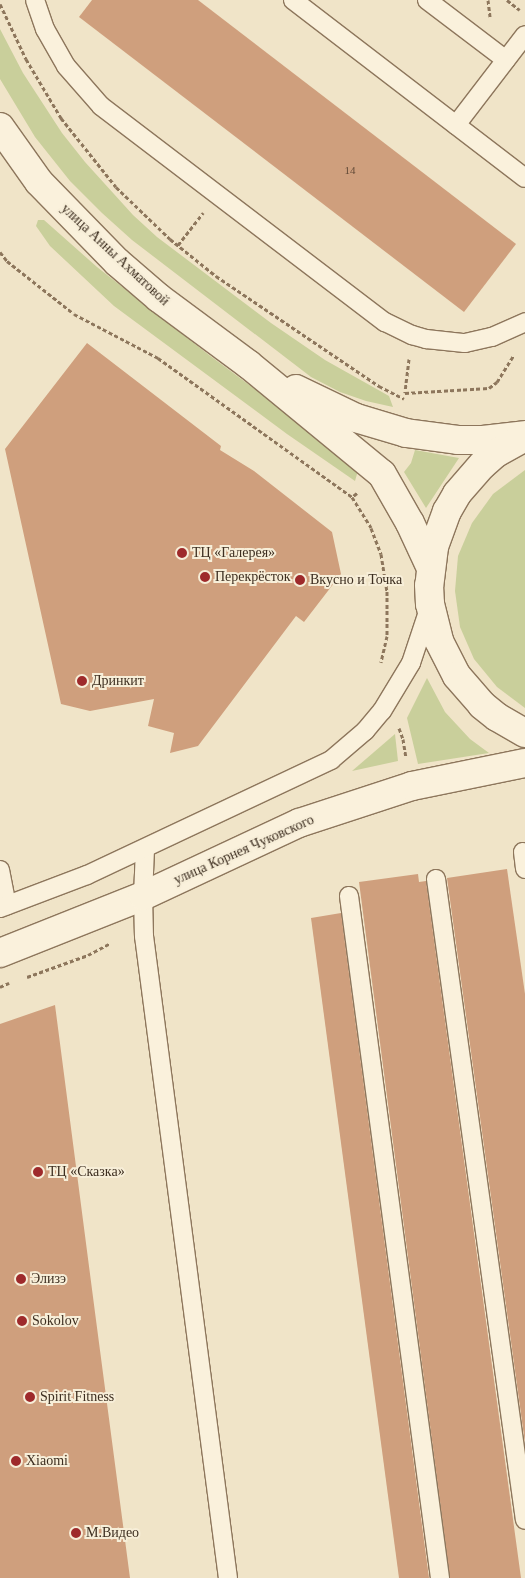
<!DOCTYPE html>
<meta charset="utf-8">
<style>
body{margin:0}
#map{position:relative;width:525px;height:1578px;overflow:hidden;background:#f0e4c8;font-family:Georgia,serif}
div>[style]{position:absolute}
.green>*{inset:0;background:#c9cf9b}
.building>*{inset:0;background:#cf9f7d}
.path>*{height:3px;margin-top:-1.5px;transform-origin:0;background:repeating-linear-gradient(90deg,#8d765c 0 4px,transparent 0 6.5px)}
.roads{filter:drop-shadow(1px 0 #8d765c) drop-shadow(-1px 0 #8d765c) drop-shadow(0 1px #8d765c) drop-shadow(0 -1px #8d765c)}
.lane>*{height:18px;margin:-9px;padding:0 9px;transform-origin:9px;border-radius:9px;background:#faf1dc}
.street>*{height:28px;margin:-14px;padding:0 14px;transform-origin:14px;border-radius:14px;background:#faf1dc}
.secondary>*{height:28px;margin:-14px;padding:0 14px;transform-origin:14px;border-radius:14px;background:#faf1dc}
.dots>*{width:14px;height:14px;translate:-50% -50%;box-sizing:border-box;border:2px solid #f7eed8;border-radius:50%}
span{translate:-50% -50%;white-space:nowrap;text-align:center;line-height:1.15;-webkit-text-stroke:4px #f7eed8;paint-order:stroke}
.number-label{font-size:11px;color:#624a37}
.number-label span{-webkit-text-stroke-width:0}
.street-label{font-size:14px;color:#3d2e20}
.poi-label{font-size:14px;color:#3d2e20}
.left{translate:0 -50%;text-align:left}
</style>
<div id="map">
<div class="green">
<div style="clip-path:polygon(0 29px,23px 73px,62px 133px,85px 162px,133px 215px,157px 237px,271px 323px,325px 360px,389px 396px,393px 407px,366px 401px,340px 392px,311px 377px,132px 240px,102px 213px,70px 181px,35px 137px,0 79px)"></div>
<div style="clip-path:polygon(38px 220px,44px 220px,97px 267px,209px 355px,359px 467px,355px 481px,287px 434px,114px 306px,50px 246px,36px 226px)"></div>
<div style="clip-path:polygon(415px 450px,459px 458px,426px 508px,404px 472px,411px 463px)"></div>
<div style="clip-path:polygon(525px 470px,525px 708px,497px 687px,474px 659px,460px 627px,455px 591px,458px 556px,472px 523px,493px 494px)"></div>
<div style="clip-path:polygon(427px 678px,445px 712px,470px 739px,489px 753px,418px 764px,407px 718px)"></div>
<div style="clip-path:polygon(395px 734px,398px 761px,352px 771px)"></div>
</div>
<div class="building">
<div style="clip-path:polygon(92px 0,198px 0,516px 244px,464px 312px,79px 17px)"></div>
<div style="clip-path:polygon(87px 343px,221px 446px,220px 450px,254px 471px,332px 532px,341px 574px,304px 622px,296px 616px,198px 746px,170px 753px,174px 733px,148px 726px,154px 699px,90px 711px,61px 704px,5px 449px)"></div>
<div style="clip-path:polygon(507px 869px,525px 994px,525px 1443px,447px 878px)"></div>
<div style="clip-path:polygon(418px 874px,419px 882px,426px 881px,521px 1578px,450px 1578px,359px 882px)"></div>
<div style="clip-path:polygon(341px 913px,429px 1578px,399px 1578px,311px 918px)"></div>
<div style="clip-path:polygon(55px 1005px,96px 1320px,130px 1578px,0 1578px,0 1024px)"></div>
</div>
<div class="path">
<div style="left:488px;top:0;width:17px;rotate:83deg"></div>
<div style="left:507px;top:0;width:16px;rotate:38deg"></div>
<div style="left:0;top:4px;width:61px;rotate:64.7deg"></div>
<div style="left:26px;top:59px;width:69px;rotate:59.3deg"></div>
<div style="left:61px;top:118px;width:88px;rotate:51.4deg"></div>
<div style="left:116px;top:187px;width:75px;rotate:43.9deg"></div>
<div style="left:170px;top:239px;width:59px;rotate:38.8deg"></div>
<div style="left:216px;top:276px;width:197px;rotate:34deg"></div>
<div style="left:379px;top:386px;width:28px;rotate:27deg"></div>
<div style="left:178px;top:245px;width:41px;rotate:-52deg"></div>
<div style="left:0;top:252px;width:11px;rotate:52deg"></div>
<div style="left:7px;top:261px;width:85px;rotate:38.3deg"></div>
<div style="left:74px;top:314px;width:95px;rotate:27.6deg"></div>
<div style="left:158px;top:358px;width:239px;rotate:35.6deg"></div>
<div style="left:409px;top:359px;width:34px;rotate:97deg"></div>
<div style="left:405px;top:393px;width:84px;rotate:-3.4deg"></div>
<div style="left:489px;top:388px;width:10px;rotate:-37deg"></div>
<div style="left:497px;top:382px;width:31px;rotate:-58deg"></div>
<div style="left:357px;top:493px;width:6px;rotate:141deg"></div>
<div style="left:352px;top:497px;width:36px;rotate:58deg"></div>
<div style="left:371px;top:528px;width:28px;rotate:69deg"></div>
<div style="left:381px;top:554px;width:37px;rotate:81deg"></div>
<div style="left:387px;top:591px;width:45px;rotate:90deg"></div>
<div style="left:387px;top:636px;width:27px;rotate:103deg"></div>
<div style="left:399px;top:728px;width:12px;rotate:70deg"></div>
<div style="left:403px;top:739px;width:19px;rotate:81deg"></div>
<div style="left:27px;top:977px;width:65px;rotate:-19.8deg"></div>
<div style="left:88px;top:955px;width:24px;rotate:-28deg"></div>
<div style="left:0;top:987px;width:10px;rotate:-24deg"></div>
</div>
<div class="roads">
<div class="lane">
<div style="left:35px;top:0;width:31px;rotate:71deg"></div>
<div style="left:45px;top:29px;width:43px;rotate:60.4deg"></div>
<div style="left:66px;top:66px;width:53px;rotate:48.8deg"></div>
<div style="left:101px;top:106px;width:357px;rotate:37.3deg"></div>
<div style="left:385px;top:322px;width:30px;rotate:26deg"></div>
<div style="left:412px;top:335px;width:15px;rotate:16deg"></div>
<div style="left:426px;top:339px;width:39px;rotate:6deg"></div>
<div style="left:465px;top:343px;width:28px;rotate:-13deg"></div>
<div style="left:492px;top:337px;width:36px;rotate:-24deg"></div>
<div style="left:293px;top:0;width:292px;rotate:37.5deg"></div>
<div style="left:427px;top:0;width:99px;rotate:37.2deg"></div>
<div style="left:456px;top:125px;width:113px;rotate:-52.5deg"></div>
<div style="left:145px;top:849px;width:47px;rotate:92.4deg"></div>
<div style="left:143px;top:896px;width:40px;rotate:88.6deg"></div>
<div style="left:144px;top:936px;width:647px;rotate:82.55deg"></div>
<div style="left:523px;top:852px;width:17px;rotate:83deg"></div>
<div style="left:0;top:870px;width:36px;rotate:79deg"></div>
<div style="left:436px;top:879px;width:647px;rotate:82.1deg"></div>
<div style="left:349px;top:896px;width:688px;rotate:82.4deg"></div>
<div style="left:0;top:908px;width:93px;rotate:-20.8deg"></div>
<div style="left:87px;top:875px;width:270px;rotate:-25.2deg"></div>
<div style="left:331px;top:760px;width:45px;rotate:-40.5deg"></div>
<div style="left:365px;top:731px;width:26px;rotate:-50deg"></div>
<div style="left:382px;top:711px;width:56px;rotate:-58.9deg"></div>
<div style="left:411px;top:663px;width:57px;rotate:-71.6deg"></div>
</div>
<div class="street">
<div style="left:0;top:127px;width:67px;rotate:54.7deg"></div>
<div style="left:39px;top:182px;width:112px;rotate:45.7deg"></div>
<div style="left:117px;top:262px;width:55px;rotate:40.6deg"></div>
<div style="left:159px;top:298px;width:111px;rotate:36.6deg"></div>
<div style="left:248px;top:364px;width:173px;rotate:39.4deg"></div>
<div style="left:382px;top:474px;width:56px;rotate:60.3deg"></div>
<div style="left:410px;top:523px;width:47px;rotate:65.1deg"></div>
<div style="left:296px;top:389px;width:67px;rotate:25.8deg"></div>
<div style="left:356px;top:418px;width:52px;rotate:16.7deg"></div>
<div style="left:406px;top:433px;width:52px;rotate:7.7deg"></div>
<div style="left:458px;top:440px;width:25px"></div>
<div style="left:483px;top:440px;width:42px;rotate:-6.8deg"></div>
</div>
<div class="secondary">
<div style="left:525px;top:437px;width:33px;rotate:151deg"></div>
<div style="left:496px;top:453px;width:18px;rotate:139deg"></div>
<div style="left:482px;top:465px;width:38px;rotate:131deg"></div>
<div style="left:457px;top:494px;width:20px;rotate:120deg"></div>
<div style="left:447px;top:511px;width:38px;rotate:110deg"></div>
<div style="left:434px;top:547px;width:38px;rotate:97deg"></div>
<div style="left:429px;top:585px;width:19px;rotate:87deg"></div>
<div style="left:430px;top:604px;width:38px;rotate:76deg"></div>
<div style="left:439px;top:641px;width:39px;rotate:63deg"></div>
<div style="left:457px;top:676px;width:38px;rotate:49deg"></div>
<div style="left:482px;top:705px;width:19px;rotate:39deg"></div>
<div style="left:497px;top:717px;width:32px;rotate:30deg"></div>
<div style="left:0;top:953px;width:154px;rotate:-21.7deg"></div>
<div style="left:143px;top:896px;width:172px;rotate:-25.1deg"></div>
<div style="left:299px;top:823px;width:119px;rotate:-18.1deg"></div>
<div style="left:412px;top:786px;width:115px;rotate:-11.5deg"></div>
</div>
</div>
<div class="dots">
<div style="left:182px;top:553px;background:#9e2a2b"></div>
<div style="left:205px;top:577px;background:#9e2a2b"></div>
<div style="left:300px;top:580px;background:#9e2a2b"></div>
<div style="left:82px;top:681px;background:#9e2a2b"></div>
<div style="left:38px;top:1172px;background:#9e2a2b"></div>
<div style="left:21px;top:1279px;background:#9e2a2b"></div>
<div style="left:22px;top:1321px;background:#9e2a2b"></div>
<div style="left:30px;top:1397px;background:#9e2a2b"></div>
<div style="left:16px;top:1461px;background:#9e2a2b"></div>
<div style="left:76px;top:1533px;background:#9e2a2b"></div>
</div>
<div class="number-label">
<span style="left:350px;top:170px">14</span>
</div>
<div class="street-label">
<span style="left:115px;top:255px;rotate:43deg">улица Анны Ахматовой</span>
<span style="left:244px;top:850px;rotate:-24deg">улица Корнея Чуковского</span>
</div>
<div class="poi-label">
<span class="left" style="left:192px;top:553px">ТЦ «Галерея»</span>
<span class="left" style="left:215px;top:577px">Перекрёсток</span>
<span class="left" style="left:310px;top:580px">Вкусно и Точка</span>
<span class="left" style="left:92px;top:681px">Дринкит</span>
<span class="left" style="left:48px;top:1172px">ТЦ «Сказка»</span>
<span class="left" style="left:31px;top:1279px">Элизэ</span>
<span class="left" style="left:32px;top:1321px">Sokolov</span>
<span class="left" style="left:40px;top:1397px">Spirit Fitness</span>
<span class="left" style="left:26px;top:1461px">Xiaomi</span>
<span class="left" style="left:86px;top:1533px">М.Видео</span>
</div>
</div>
